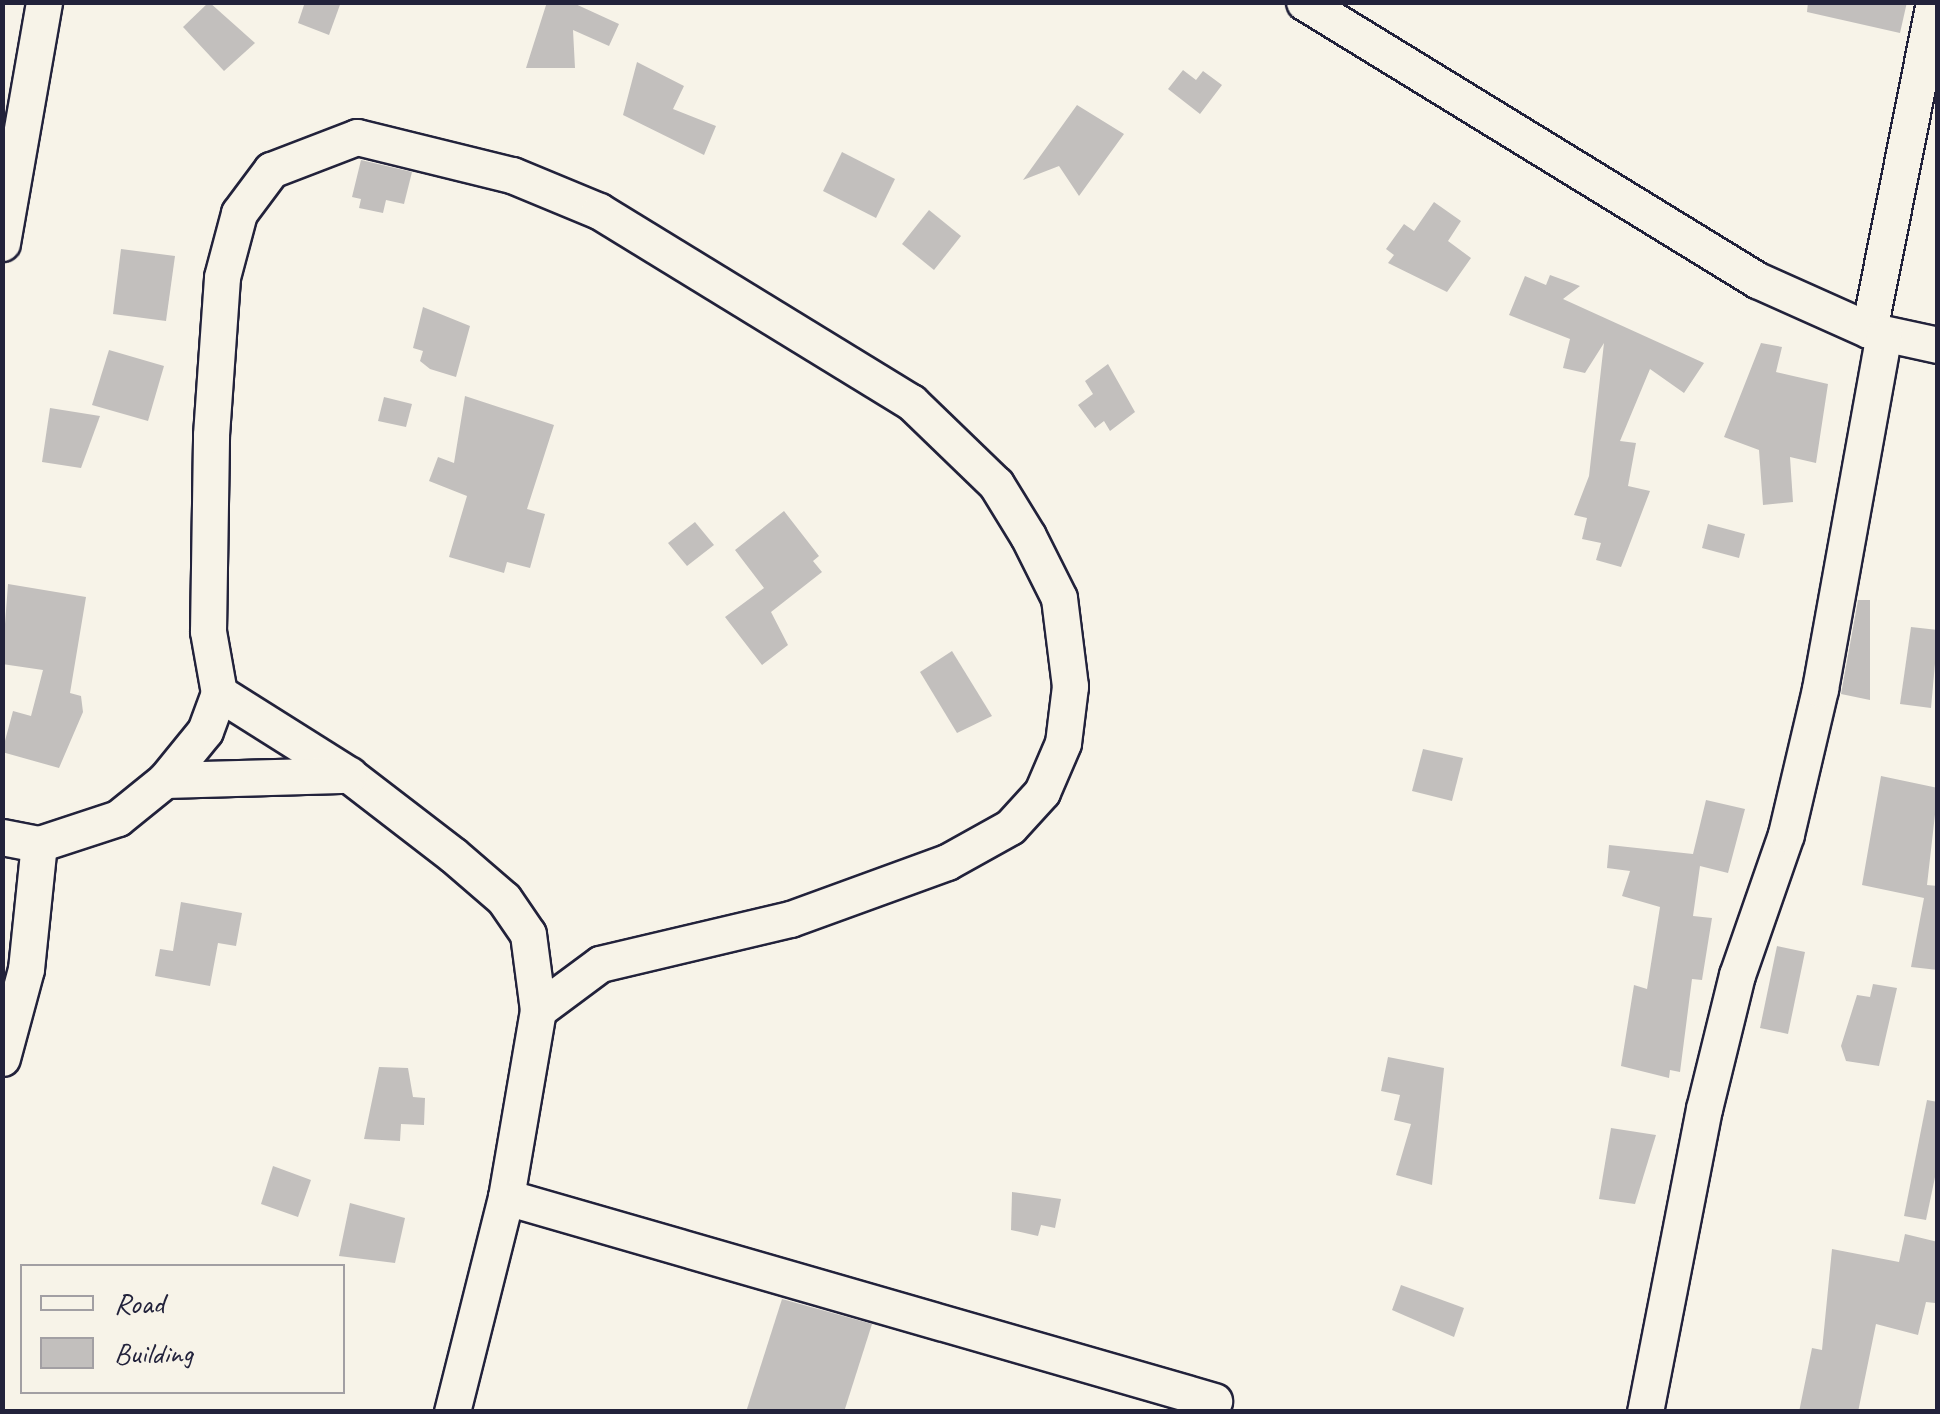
<!DOCTYPE html>
<style>
body{margin:0}
#map{position:relative;width:1940px;height:1414px;overflow:hidden;background:#f7f3e8;font-family:Caveat,sans-serif}
div>[style]{position:absolute}
.building>*{inset:0;background:#c2bfbd}
.roads{filter:drop-shadow(2px 0 #22223b) drop-shadow(-2px 0 #22223b) drop-shadow(0 2px #22223b) drop-shadow(0 -2px #22223b)}
.minor>*{height:35px;margin:-17.5px;padding:0 17.5px;transform-origin:17.5px;border-radius:17.5px;background:#f7f3e8}
span{translate:-50% -50%;white-space:nowrap;text-align:center;line-height:1.15;-webkit-text-stroke:8px #f7f3e8;paint-order:stroke}
.frame{position:absolute;inset:0;border:5px solid #22223b;pointer-events:none}
.legend{position:absolute;left:20px;top:1264px;width:325px;height:130px;box-sizing:border-box;background:#f7f3e8;border:2px solid #a29fa3;margin:0;padding:12px 18px;list-style:none;font-size:30px;color:#22223b}
.legend li{display:flex;align-items:center;gap:20px;height:50px}
.legend b{width:50px;border:2px solid #a29fa3}
</style>
<div id="map">
<div class="building">
<div style="clip-path:polygon(209px 2px,255px 43px,224px 71px,183px 27px)"></div>
<div style="clip-path:polygon(305px 2px,341px 2px,329px 35px,298px 23px)"></div>
<div style="clip-path:polygon(547px 2px,571px 2px,619px 24px,609px 46px,573px 30px,575px 68px,526px 68px)"></div>
<div style="clip-path:polygon(1808px 2px,1907px 2px,1900px 33px,1807px 12px)"></div>
<div style="clip-path:polygon(637px 62px,684px 86px,673px 109px,716px 126px,704px 155px,623px 115px)"></div>
<div style="clip-path:polygon(1183px 70px,1196px 80px,1203px 71px,1222px 85px,1200px 114px,1168px 89px)"></div>
<div style="clip-path:polygon(1077px 105px,1124px 134px,1079px 196px,1059px 166px,1023px 180px)"></div>
<div style="clip-path:polygon(842px 152px,895px 179px,876px 218px,823px 191px)"></div>
<div style="clip-path:polygon(361px 160px,412px 172px,404px 204px,386px 200px,383px 213px,359px 208px,361px 199px,352px 197px)"></div>
<div style="clip-path:polygon(1434px 202px,1461px 221px,1448px 241px,1471px 258px,1447px 292px,1388px 263px,1394px 255px,1386px 249px,1404px 224px,1414px 231px)"></div>
<div style="clip-path:polygon(929px 210px,961px 236px,934px 270px,902px 244px)"></div>
<div style="clip-path:polygon(121px 249px,175px 256px,166px 321px,113px 314px)"></div>
<div style="clip-path:polygon(1550px 275px,1580px 286px,1563px 299px,1704px 363px,1684px 393px,1650px 369px,1620px 441px,1636px 443px,1628px 486px,1650px 491px,1621px 567px,1596px 560px,1601px 543px,1582px 539px,1587px 518px,1574px 515px,1589px 476px,1604px 343px,1585px 373px,1563px 368px,1570px 339px,1509px 315px,1525px 276px,1546px 285px)"></div>
<div style="clip-path:polygon(423px 307px,470px 326px,456px 377px,430px 369px,420px 361px,423px 351px,413px 348px)"></div>
<div style="clip-path:polygon(1761px 343px,1782px 347px,1776px 372px,1828px 384px,1816px 463px,1790px 457px,1793px 502px,1763px 505px,1759px 450px,1724px 437px)"></div>
<div style="clip-path:polygon(109px 350px,164px 366px,148px 421px,92px 405px)"></div>
<div style="clip-path:polygon(1108px 364px,1135px 412px,1110px 431px,1104px 421px,1095px 428px,1078px 405px,1093px 394px,1085px 381px)"></div>
<div style="clip-path:polygon(465px 396px,554px 425px,527px 509px,545px 514px,530px 568px,507px 562px,504px 573px,449px 557px,467px 496px,429px 481px,438px 457px,454px 463px)"></div>
<div style="clip-path:polygon(384px 397px,412px 404px,406px 427px,378px 421px)"></div>
<div style="clip-path:polygon(50px 408px,100px 416px,81px 468px,42px 462px)"></div>
<div style="clip-path:polygon(784px 511px,819px 556px,813px 561px,822px 572px,771px 612px,788px 645px,762px 665px,725px 617px,764px 588px,735px 550px)"></div>
<div style="clip-path:polygon(695px 522px,714px 545px,687px 566px,668px 543px)"></div>
<div style="clip-path:polygon(1708px 524px,1745px 534px,1739px 558px,1702px 548px)"></div>
<div style="clip-path:polygon(8px 584px,86px 597px,70px 693px,81px 696px,83px 712px,59px 768px,2px 752px,13px 711px,31px 716px,43px 670px,2px 664px)"></div>
<div style="clip-path:polygon(1858px 600px,1870px 600px,1870px 700px,1841px 694px)"></div>
<div style="clip-path:polygon(1911px 627px,1938px 630px,1931px 708px,1900px 704px)"></div>
<div style="clip-path:polygon(952px 651px,992px 716px,957px 733px,920px 672px)"></div>
<div style="clip-path:polygon(1423px 749px,1463px 758px,1452px 801px,1412px 791px)"></div>
<div style="clip-path:polygon(1881px 776px,1938px 788px,1927px 885px,1938px 886px,1938px 970px,1911px 967px,1924px 898px,1862px 885px)"></div>
<div style="clip-path:polygon(1706px 800px,1745px 809px,1728px 873px,1700px 866px,1693px 916px,1712px 918px,1702px 980px,1692px 979px,1680px 1072px,1670px 1070px,1669px 1078px,1621px 1066px,1634px 985px,1647px 989px,1660px 907px,1622px 896px,1630px 871px,1607px 868px,1609px 845px,1693px 854px)"></div>
<div style="clip-path:polygon(181px 902px,242px 913px,236px 946px,218px 943px,210px 986px,155px 976px,160px 949px,173px 951px)"></div>
<div style="clip-path:polygon(1777px 946px,1805px 952px,1788px 1034px,1760px 1028px)"></div>
<div style="clip-path:polygon(1873px 984px,1897px 988px,1879px 1066px,1846px 1061px,1841px 1046px,1857px 995px,1870px 997px)"></div>
<div style="clip-path:polygon(1388px 1057px,1444px 1068px,1432px 1185px,1396px 1175px,1411px 1124px,1394px 1120px,1400px 1095px,1381px 1091px)"></div>
<div style="clip-path:polygon(379px 1067px,408px 1068px,413px 1097px,425px 1098px,424px 1125px,401px 1124px,400px 1141px,364px 1139px)"></div>
<div style="clip-path:polygon(1927px 1100px,1938px 1102px,1938px 1163px,1926px 1220px,1904px 1216px)"></div>
<div style="clip-path:polygon(1611px 1128px,1656px 1135px,1635px 1204px,1599px 1199px)"></div>
<div style="clip-path:polygon(273px 1166px,311px 1180px,298px 1217px,261px 1204px)"></div>
<div style="clip-path:polygon(1012px 1192px,1061px 1199px,1055px 1228px,1041px 1225px,1038px 1236px,1011px 1230px)"></div>
<div style="clip-path:polygon(350px 1203px,405px 1218px,395px 1263px,339px 1256px)"></div>
<div style="clip-path:polygon(1905px 1234px,1938px 1242px,1938px 1292px,1935px 1303px,1926px 1302px,1918px 1335px,1876px 1324px,1858px 1412px,1799px 1412px,1812px 1348px,1822px 1350px,1832px 1249px,1899px 1262px)"></div>
<div style="clip-path:polygon(1401px 1285px,1464px 1308px,1454px 1337px,1392px 1310px)"></div>
<div style="clip-path:polygon(782px 1299px,872px 1324px,844px 1412px,746px 1412px)"></div>
</div>
<div class="roads">
<div class="minor">
<div style="left:1304px;top:2px;width:532px;rotate:31.54deg"></div>
<div style="left:1757px;top:280px;width:123px;rotate:24.1deg"></div>
<div style="left:1869px;top:330px;width:71px;rotate:12.3deg"></div>
<div style="left:2px;top:243px;width:245px;rotate:-80.1deg"></div>
<div style="left:1869px;top:330px;width:334px;rotate:-78.8deg"></div>
<div style="left:219px;top:693px;width:154px;rotate:32.2deg"></div>
<div style="left:349px;top:775px;width:131px;rotate:37.6deg"></div>
<div style="left:453px;top:855px;width:67px;rotate:40.8deg"></div>
<div style="left:504px;top:899px;width:42px;rotate:55.6deg"></div>
<div style="left:528px;top:934px;width:77px;rotate:82.5deg"></div>
<div style="left:538px;top:1010px;width:190px;rotate:99.7deg"></div>
<div style="left:506px;top:1197px;width:222px;rotate:104.1deg"></div>
<div style="left:165px;top:780px;width:184px;rotate:-1.6deg"></div>
<div style="left:2px;top:837px;width:38px;rotate:11deg"></div>
<div style="left:39px;top:844px;width:83px;rotate:-18.2deg"></div>
<div style="left:118px;top:818px;width:60px;rotate:-39deg"></div>
<div style="left:165px;top:780px;width:63px;rotate:-50.8deg"></div>
<div style="left:205px;top:731px;width:40px;rotate:-69.8deg"></div>
<div style="left:219px;top:693px;width:63px;rotate:-100.1deg"></div>
<div style="left:208px;top:631px;width:196px;rotate:-89.1deg"></div>
<div style="left:211px;top:435px;width:158px;rotate:-86deg"></div>
<div style="left:222px;top:277px;width:66px;rotate:-75.1deg"></div>
<div style="left:239px;top:213px;width:54px;rotate:-53.3deg"></div>
<div style="left:271px;top:170px;width:92px;rotate:-21deg"></div>
<div style="left:357px;top:137px;width:160px;rotate:13.8deg"></div>
<div style="left:512px;top:175px;width:94px;rotate:22.5deg"></div>
<div style="left:599px;top:211px;width:366px;rotate:31.5deg"></div>
<div style="left:911px;top:402px;width:118px;rotate:44deg"></div>
<div style="left:996px;top:484px;width:61px;rotate:58.4deg"></div>
<div style="left:1028px;top:536px;width:69px;rotate:63.4deg"></div>
<div style="left:1059px;top:598px;width:89px;rotate:82.9deg"></div>
<div style="left:1070px;top:686px;width:57px;rotate:97deg"></div>
<div style="left:1063px;top:743px;width:53px;rotate:113.2deg"></div>
<div style="left:1042px;top:792px;width:47px;rotate:132.4deg"></div>
<div style="left:1010px;top:827px;width:72px;rotate:150.9deg"></div>
<div style="left:947px;top:862px;width:167px;rotate:160deg"></div>
<div style="left:790px;top:919px;width:195px;rotate:166.7deg"></div>
<div style="left:600px;top:964px;width:77px;rotate:143.4deg"></div>
<div style="left:2px;top:1058px;width:92px;rotate:-74.9deg"></div>
<div style="left:26px;top:969px;width:126px;rotate:-84.1deg"></div>
<div style="left:506px;top:1197px;width:737px;rotate:16.07deg"></div>
<div style="left:1645px;top:1412px;width:309px;rotate:-79deg"></div>
<div style="left:1704px;top:1109px;width:138px;rotate:-76.2deg"></div>
<div style="left:1737px;top:975px;width:149px;rotate:-70.8deg"></div>
<div style="left:1786px;top:834px;width:149px;rotate:-76.8deg"></div>
<div style="left:1820px;top:689px;width:360px;rotate:-79.8deg"></div>
</div>
</div>
<div class="frame"></div>
<ul class="legend">
<li><b style="height:12px;background:#f7f3e8"></b>Road</li>
<li><b style="height:28px;background:#c2bfbd"></b>Building</li>
</ul>
</div>
